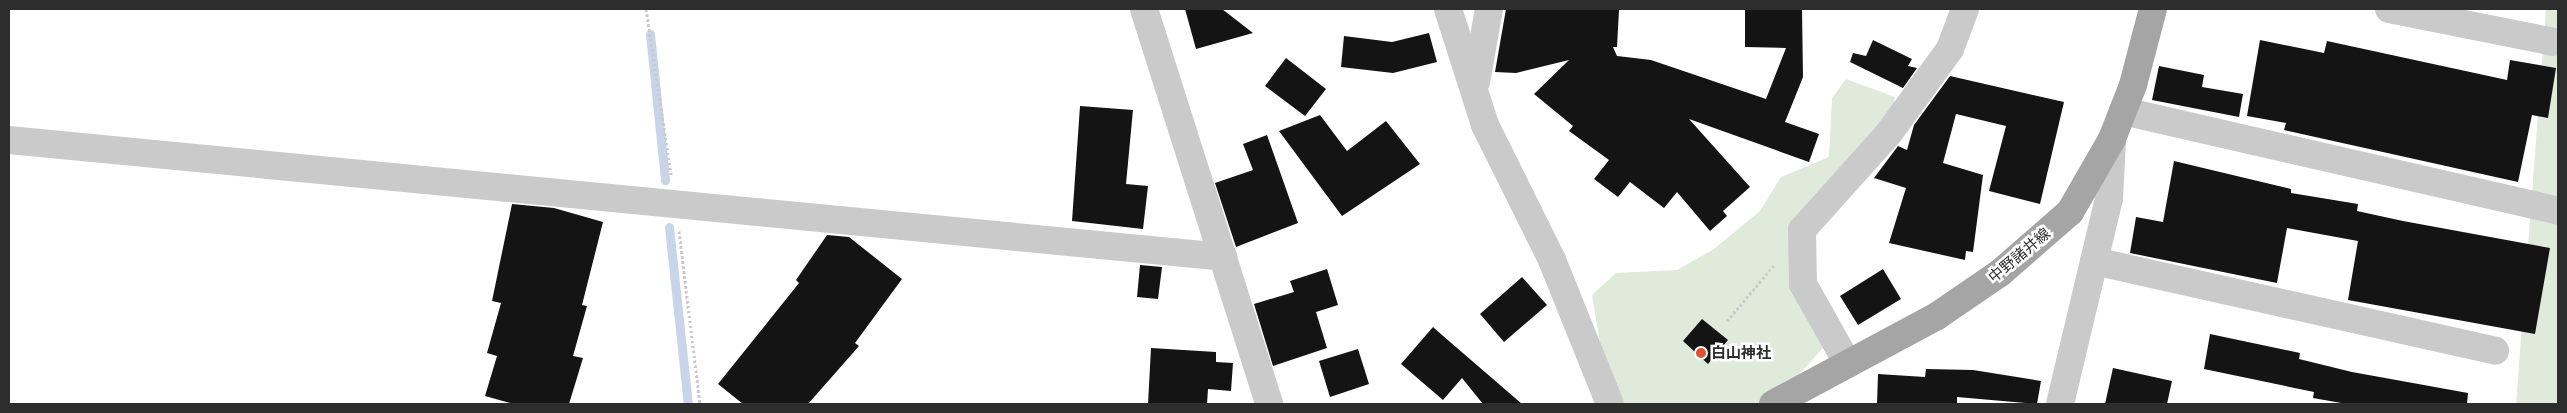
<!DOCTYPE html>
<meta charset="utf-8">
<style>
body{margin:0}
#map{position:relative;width:2567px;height:413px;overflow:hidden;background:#fff;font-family:"Exo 2","Noto Sans JP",sans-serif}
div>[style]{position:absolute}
.green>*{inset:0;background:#dfeadb}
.stream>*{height:9px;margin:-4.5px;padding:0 4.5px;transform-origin:4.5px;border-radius:4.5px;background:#c7d4ea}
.building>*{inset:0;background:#141414}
.path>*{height:3px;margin-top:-1.5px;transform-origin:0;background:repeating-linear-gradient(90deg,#cacaca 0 2.5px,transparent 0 5px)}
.minor>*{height:28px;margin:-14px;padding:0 14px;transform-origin:14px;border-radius:14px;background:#cacaca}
.major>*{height:28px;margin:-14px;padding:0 14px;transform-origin:14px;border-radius:14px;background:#a5a5a5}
.dots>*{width:14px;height:14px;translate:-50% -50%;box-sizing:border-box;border:2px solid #fff;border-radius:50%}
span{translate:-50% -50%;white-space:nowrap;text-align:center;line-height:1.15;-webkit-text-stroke:5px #fff;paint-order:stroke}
.street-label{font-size:15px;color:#2d2d2d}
.poi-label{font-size:15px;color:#2d2d2d;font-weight:700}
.left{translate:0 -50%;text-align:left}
.frame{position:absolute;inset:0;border:10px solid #2d2d2d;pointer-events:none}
</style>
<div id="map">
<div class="green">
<div style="clip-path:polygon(2546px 9px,2558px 9px,2558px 404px,2516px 404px)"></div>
<div style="clip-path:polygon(1846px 79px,1895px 97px,1889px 133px,1802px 230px,1803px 284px,1833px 337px,1772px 404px,1610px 403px,1592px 295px,1616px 273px,1677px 270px,1714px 249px,1760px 211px,1781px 177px,1829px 157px,1832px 98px)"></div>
</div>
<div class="stream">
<div style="left:650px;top:34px;width:147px;rotate:84.1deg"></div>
<div style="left:669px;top:227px;width:178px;rotate:83.9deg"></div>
</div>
<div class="building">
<div style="clip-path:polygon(1185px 9px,1222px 9px,1253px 33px,1196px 49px)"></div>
<div style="clip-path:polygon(1506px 9px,1619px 10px,1617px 47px,1613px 47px,1617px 56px,1651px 60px,1766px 99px,1786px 48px,1745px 47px,1745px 9px,1802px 9px,1803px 77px,1785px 122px,1819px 134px,1809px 162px,1689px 119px,1750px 187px,1723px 211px,1727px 216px,1710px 231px,1677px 192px,1664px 208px,1630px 182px,1618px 197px,1594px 179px,1609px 160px,1569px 131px,1573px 126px,1534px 94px,1569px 60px,1516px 73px,1495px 72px)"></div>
<div style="clip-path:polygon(1429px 33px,1437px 62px,1393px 73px,1341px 67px,1344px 36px,1392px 42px)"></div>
<div style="clip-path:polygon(1873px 40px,1912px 59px,1908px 66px,1917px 68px,1903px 88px,1850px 62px,1853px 53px,1866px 56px)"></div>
<div style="clip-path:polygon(2260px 40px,2324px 53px,2327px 41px,2507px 80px,2510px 60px,2556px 68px,2548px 118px,2532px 115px,2518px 182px,2284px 130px,2286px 123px,2247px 116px)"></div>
<div style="clip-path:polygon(1286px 58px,1326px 89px,1305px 116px,1265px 86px)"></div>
<div style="clip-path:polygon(2159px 66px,2204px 75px,2202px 87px,2243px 94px,2239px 117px,2152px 100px)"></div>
<div style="clip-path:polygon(1950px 76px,2064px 102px,2040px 204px,1989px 191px,2006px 126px,1956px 114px,1943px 163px,1983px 175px,1973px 252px,1966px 251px,1965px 260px,1889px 243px,1906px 188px,1874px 178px,1898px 146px,1907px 150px,1914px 125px)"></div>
<div style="clip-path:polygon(1080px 106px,1133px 110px,1126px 184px,1148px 186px,1143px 229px,1072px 221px)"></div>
<div style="clip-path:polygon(1320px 115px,1347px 151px,1386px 121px,1420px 164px,1342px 216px,1279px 131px)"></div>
<div style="clip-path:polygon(1267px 135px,1298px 223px,1236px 247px,1215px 183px,1253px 170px,1243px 144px)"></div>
<div style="clip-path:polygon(2174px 161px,2291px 189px,2291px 193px,2358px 204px,2357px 211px,2403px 221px,2550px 248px,2535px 334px,2348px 300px,2358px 241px,2287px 228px,2277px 283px,2130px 253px,2136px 217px,2163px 222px)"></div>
<div style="clip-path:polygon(512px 204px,554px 208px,603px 222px,582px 305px,587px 306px,573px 356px,583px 358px,569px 404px,514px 404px,485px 396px,497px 356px,487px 353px,501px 303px,492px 301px)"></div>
<div style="clip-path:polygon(827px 235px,849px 237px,902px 279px,855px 343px,859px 346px,808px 404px,743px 404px,718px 384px,799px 283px,796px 280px)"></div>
<div style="clip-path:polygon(1140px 265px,1162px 267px,1158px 299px,1137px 297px)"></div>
<div style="clip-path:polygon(1327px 269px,1338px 305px,1316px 312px,1327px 348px,1273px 366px,1254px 304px,1294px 292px,1290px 281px)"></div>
<div style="clip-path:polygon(1883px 269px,1901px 299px,1858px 325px,1840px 296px)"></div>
<div style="clip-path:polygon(1522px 277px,1547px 305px,1504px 342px,1480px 314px)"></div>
<div style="clip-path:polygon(1702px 319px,1728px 340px,1708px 364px,1683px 341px)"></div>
<div style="clip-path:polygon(1433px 327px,1442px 335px,1522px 404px,1483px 404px,1462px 378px,1443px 400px,1401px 364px)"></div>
<div style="clip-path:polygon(2210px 334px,2300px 353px,2299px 359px,2352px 372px,2468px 393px,2467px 404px,2347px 404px,2313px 398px,2314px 392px,2204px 369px)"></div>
<div style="clip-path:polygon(1151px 348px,1216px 352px,1216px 362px,1233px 363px,1231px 391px,1208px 389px,1207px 404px,1148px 404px)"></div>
<div style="clip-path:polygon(1358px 349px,1369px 384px,1330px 397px,1319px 361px)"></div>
<div style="clip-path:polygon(2113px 368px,2172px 381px,2167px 404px,2105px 404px)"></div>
<div style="clip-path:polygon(1926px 369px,1973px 370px,2041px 381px,2037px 404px,1957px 397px,1957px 404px,1877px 404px,1878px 374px,1925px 377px)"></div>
</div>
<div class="path">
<div style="left:646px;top:9px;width:168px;rotate:81.4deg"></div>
<div style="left:679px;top:231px;width:174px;rotate:83.1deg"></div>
<div style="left:1727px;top:321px;width:75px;rotate:-49.9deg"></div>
</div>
<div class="minor">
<div style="left:1144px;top:9px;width:414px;rotate:72.4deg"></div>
<div style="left:1448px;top:9px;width:122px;rotate:72.3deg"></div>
<div style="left:1485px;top:125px;width:151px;rotate:63.6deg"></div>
<div style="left:1552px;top:260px;width:155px;rotate:68.1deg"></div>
<div style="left:2389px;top:9px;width:168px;rotate:11.3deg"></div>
<div style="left:1476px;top:82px;width:74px;rotate:-79.9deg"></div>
<div style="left:2123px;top:111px;width:446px;rotate:12.9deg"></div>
<div style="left:9px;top:140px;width:1220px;rotate:5.5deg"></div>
<div style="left:2094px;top:261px;width:411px;rotate:12.6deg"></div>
<div style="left:1848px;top:364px;width:92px;rotate:-119.4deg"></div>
<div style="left:1803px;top:284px;width:54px;rotate:-91.1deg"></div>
<div style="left:1802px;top:230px;width:130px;rotate:-48.1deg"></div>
<div style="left:1889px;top:133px;width:104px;rotate:-54deg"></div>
<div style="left:1950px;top:49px;width:43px;rotate:-69.4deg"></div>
<div style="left:2060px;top:404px;width:211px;rotate:-76.6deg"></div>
<div style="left:2109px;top:199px;width:60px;rotate:-87.1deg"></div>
</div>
<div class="major">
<div style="left:1773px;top:404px;width:186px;rotate:-28.2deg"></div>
<div style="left:1937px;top:316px;width:76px;rotate:-34.3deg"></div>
<div style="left:2000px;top:273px;width:93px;rotate:-41.1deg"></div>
<div style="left:2070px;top:212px;width:84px;rotate:-60.1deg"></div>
<div style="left:2112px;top:139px;width:58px;rotate:-68.7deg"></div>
<div style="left:2133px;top:85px;width:79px;rotate:-75.3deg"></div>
</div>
<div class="dots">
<div style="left:1701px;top:353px;background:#e05133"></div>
</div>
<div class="street-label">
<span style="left:2019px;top:255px;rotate:-40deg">中野諸井線</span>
</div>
<div class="poi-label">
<span class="left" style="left:1711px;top:353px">白山神社</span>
</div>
<div class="frame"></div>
</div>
